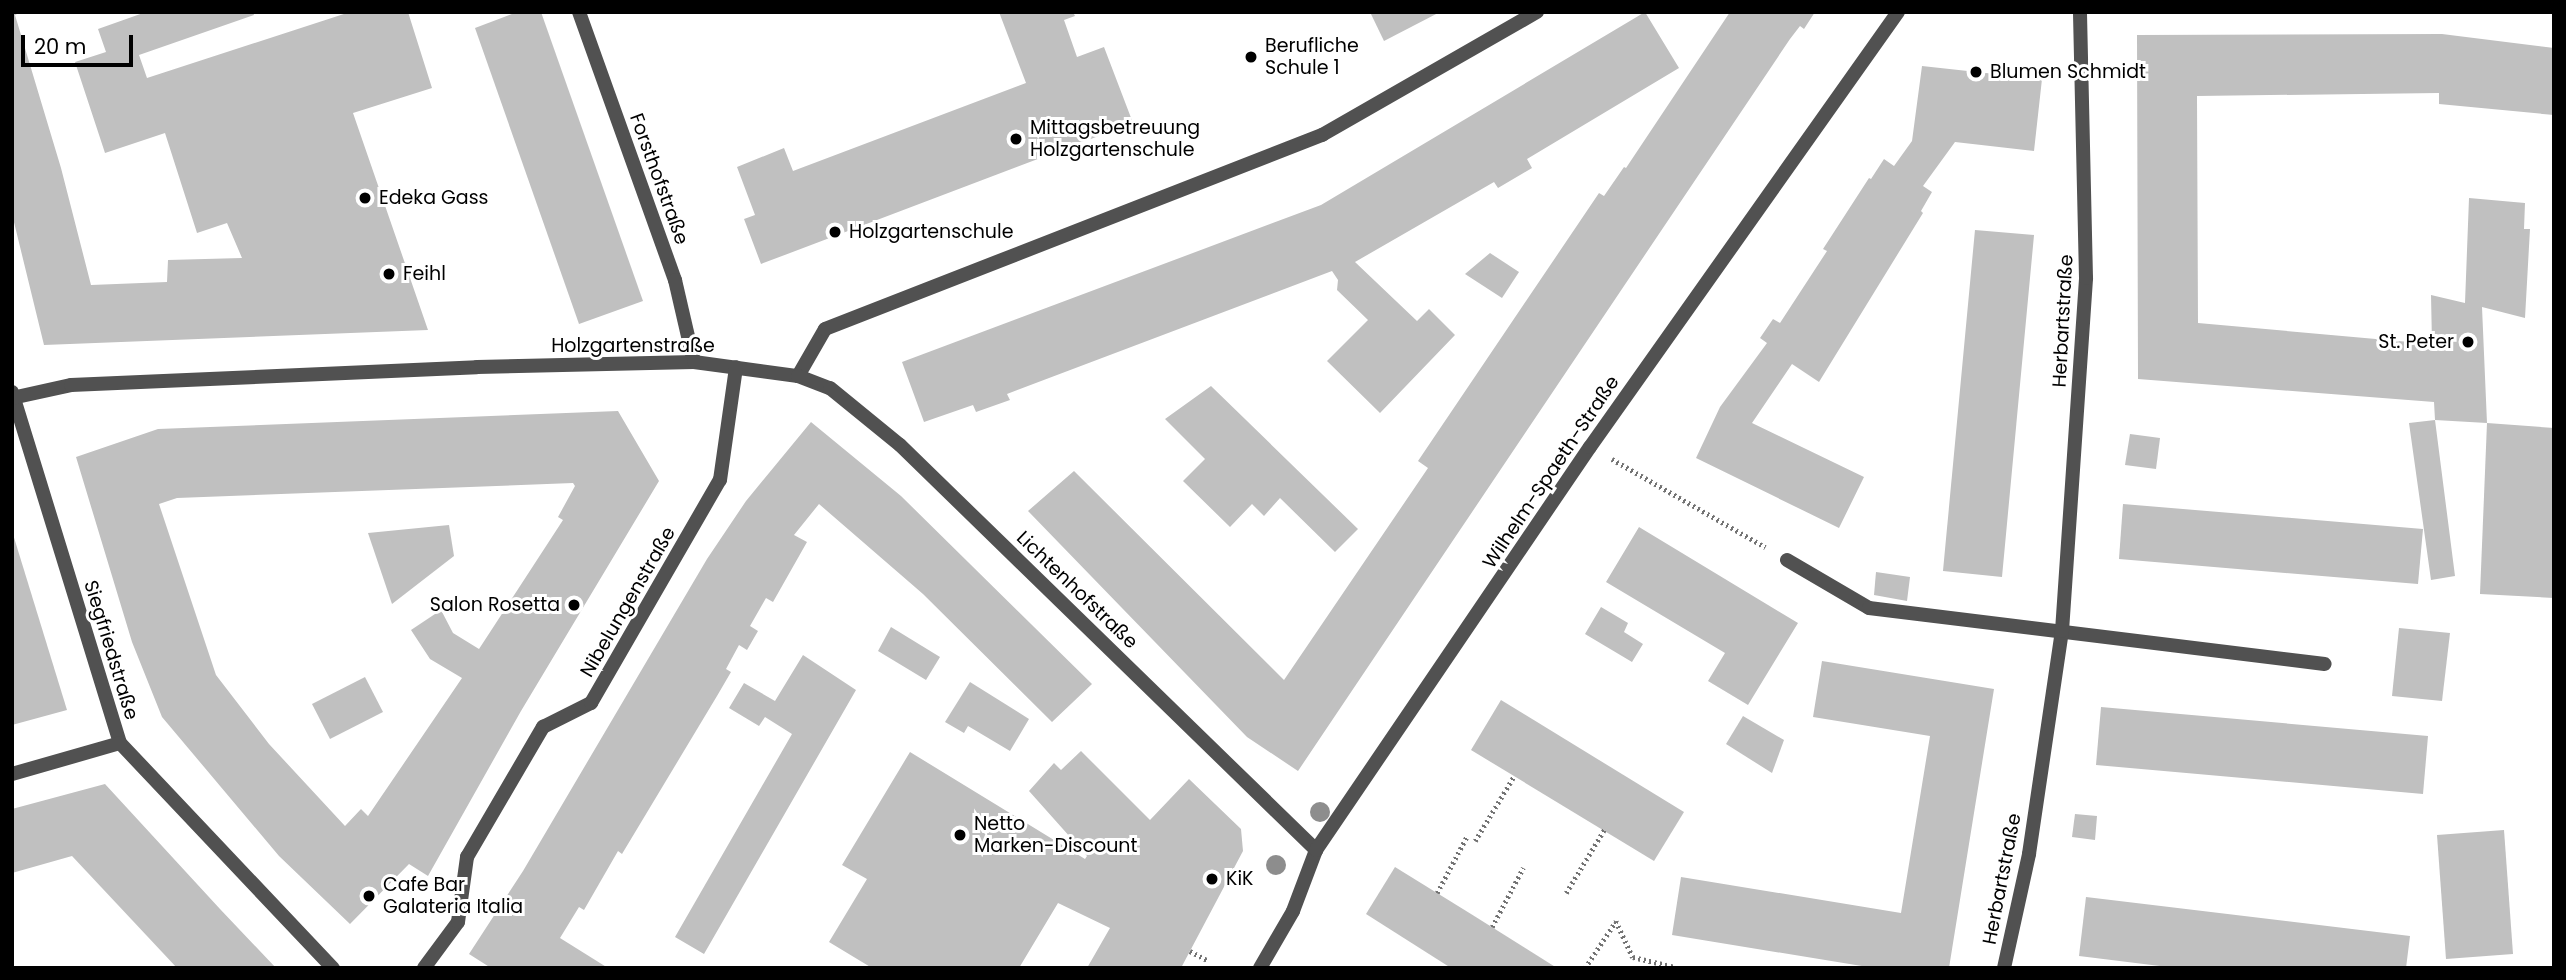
<!DOCTYPE html>
<meta charset="utf-8">
<style>
body{margin:0}
#map{position:relative;width:2566px;height:980px;overflow:hidden;background:#fff;font-family:Poppins,sans-serif}
div>[style]{position:absolute}
.building>*{inset:0;background:#c0c0c0}
.path>*{height:4.5px;margin-top:-2.25px;transform-origin:0;background:repeating-linear-gradient(90deg,#737373 0 2px,transparent 0 5.5px)}
.street>*{height:14px;margin:-7px;padding:0 7px;transform-origin:7px;border-radius:7px;background:#515151}
.trees>*{width:20px;height:20px;margin:-10px;border-radius:50%;background:#8d8d8d}
.dots>*{width:19px;height:19px;translate:-50% -50%;box-sizing:border-box;border:4px solid #fff;border-radius:50%}
span{translate:-50% -50%;white-space:nowrap;text-align:center;line-height:1.15;-webkit-text-stroke:6px #fff;paint-order:stroke}
.poi-label{font-size:19px;color:#000}
.left{translate:0 -50%;text-align:left}
.right{translate:-100% -50%;text-align:right}
.street-label{font-size:19px;color:#000}
.frame{position:absolute;inset:0;border:14px solid #000;pointer-events:none}
.scale{position:absolute;left:21px;top:35px;width:112px;height:32px;box-sizing:border-box;border:4px solid #000;border-top:0;padding-left:9px;font-size:21px;line-height:24px;white-space:nowrap;color:#000;-webkit-text-stroke:5px #fff;paint-order:stroke}
</style>
<div id="map">
<div class="building">
<div style="clip-path:polygon(12px 12px,21px 12px,15px 15px,61px 168px,91px 285px,167px 282px,168px 260px,242px 258px,227px 223px,197px 233px,165px 133px,105px 153px,75px 62px,106px 52px,98px 29px,146px 12px,253px 12px,254px 15px,139px 55px,147px 78px,350px 12px,408px 12px,432px 88px,353px 113px,428px 330px,44px 345px,12px 214px)"></div>
<div style="clip-path:polygon(517px 12px,541px 12px,643px 301px,579px 324px,475px 28px)"></div>
<div style="clip-path:polygon(999px 12px,1073px 12px,1075px 16px,1064px 20px,1077px 57px,1104px 47px,1133px 123px,761px 264px,744px 219px,755px 215px,737px 167px,784px 148px,793px 171px,1026px 83px)"></div>
<div style="clip-path:polygon(1370px 12px,1440px 12px,1384px 41px)"></div>
<div style="clip-path:polygon(1645px 12px,1679px 68px,1527px 159px,1532px 168px,1498px 188px,1494px 182px,1355px 262px,1417px 321px,1429px 309px,1455px 335px,1380px 413px,1327px 361px,1368px 320px,1337px 290px,1338px 280px,1332px 271px,1007px 394px,1010px 400px,976px 412px,973px 405px,924px 422px,902px 362px,1321px 205px)"></div>
<div style="clip-path:polygon(1730px 12px,1815px 12px,1804px 29px,1800px 26px,1790px 39px,1298px 771px,1247px 737px,1028px 511px,1074px 471px,1284px 680px,1428px 468px,1418px 461px,1599px 193px,1604px 196px,1624px 167px,1626px 168px)"></div>
<div style="clip-path:polygon(2442px 34px,2554px 48px,2554px 115px,2439px 104px,2439px 93px,2197px 96px,2198px 323px,2432px 344px,2431px 295px,2465px 303px,2469px 198px,2525px 203px,2524px 229px,2530px 229px,2525px 318px,2482px 307px,2487px 423px,2435px 420px,2455px 576px,2431px 580px,2409px 423px,2435px 420px,2434px 402px,2138px 379px,2137px 35px)"></div>
<div style="clip-path:polygon(1922px 66px,2042px 79px,2034px 151px,1955px 142px,1923px 186px,1932px 192px,1921px 211px,1923px 213px,1819px 382px,1792px 364px,1752px 423px,1864px 477px,1839px 528px,1696px 458px,1720px 407px,1767px 343px,1760px 338px,1773px 319px,1780px 323px,1827px 251px,1823px 249px,1869px 178px,1871px 179px,1884px 159px,1894px 166px,1912px 141px)"></div>
<div style="clip-path:polygon(1975px 230px,2034px 235px,2002px 577px,1943px 571px)"></div>
<div style="clip-path:polygon(1490px 253px,1519px 272px,1502px 298px,1465px 274px)"></div>
<div style="clip-path:polygon(1211px 386px,1358px 529px,1335px 552px,1280px 498px,1264px 516px,1252px 504px,1230px 527px,1183px 481px,1205px 459px,1165px 419px)"></div>
<div style="clip-path:polygon(evenodd,618px 411px,659px 481px,521px 711px,428px 876px,409px 864px,350px 924px,279px 856px,162px 717px,132px 642px,76px 457px,158px 429px,618px 411px,573px 483px,575px 486px,558px 517px,563px 520px,479px 649px,453px 633px,441px 610px,411px 630px,430px 659px,462px 678px,368px 816px,361px 809px,345px 826px,269px 744px,216px 675px,159px 504px,177px 498px,573px 483px)"></div>
<div style="clip-path:polygon(811px 422px,901px 496px,1092px 684px,1052px 722px,923px 594px,819px 504px,794px 535px,807px 542px,773px 602px,766px 598px,750px 626px,758px 631px,747px 650px,739px 645px,726px 669px,731px 672px,717px 696px,622px 854px,618px 851px,584px 910px,579px 907px,560px 938px,608px 968px,491px 968px,469px 954px,523px 871px,707px 559px,746px 501px)"></div>
<div style="clip-path:polygon(2487px 423px,2554px 428px,2554px 598px,2480px 594px)"></div>
<div style="clip-path:polygon(2130px 434px,2160px 438px,2156px 469px,2125px 465px)"></div>
<div style="clip-path:polygon(2123px 504px,2423px 529px,2418px 584px,2119px 559px)"></div>
<div style="clip-path:polygon(449px 525px,454px 556px,392px 604px,368px 533px)"></div>
<div style="clip-path:polygon(1639px 527px,1798px 623px,1748px 705px,1708px 681px,1725px 653px,1606px 582px)"></div>
<div style="clip-path:polygon(12px 531px,67px 710px,12px 725px)"></div>
<div style="clip-path:polygon(1876px 572px,1910px 577px,1907px 601px,1874px 595px)"></div>
<div style="clip-path:polygon(1601px 607px,1628px 623px,1624px 632px,1643px 644px,1632px 662px,1585px 634px)"></div>
<div style="clip-path:polygon(891px 627px,940px 657px,926px 680px,878px 651px)"></div>
<div style="clip-path:polygon(2399px 628px,2450px 633px,2442px 701px,2392px 696px)"></div>
<div style="clip-path:polygon(803px 655px,856px 690px,704px 954px,675px 937px,792px 734px,765px 717px,759px 726px,729px 708px,744px 683px,775px 701px)"></div>
<div style="clip-path:polygon(1822px 661px,1994px 689px,1949px 968px,1874px 968px,1672px 935px,1681px 877px,1901px 913px,1930px 736px,1813px 717px)"></div>
<div style="clip-path:polygon(365px 677px,383px 712px,330px 739px,312px 704px)"></div>
<div style="clip-path:polygon(970px 682px,1029px 719px,1010px 751px,968px 726px,964px 733px,945px 722px)"></div>
<div style="clip-path:polygon(1501px 700px,1684px 812px,1654px 861px,1471px 750px)"></div>
<div style="clip-path:polygon(2101px 707px,2428px 736px,2423px 794px,2096px 765px)"></div>
<div style="clip-path:polygon(1743px 716px,1784px 740px,1772px 773px,1726px 744px)"></div>
<div style="clip-path:polygon(1081px 751px,1150px 820px,1189px 779px,1241px 829px,1243px 851px,1181px 968px,1087px 968px,1110px 928px,1058px 903px,1019px 968px,872px 968px,829px 942px,867px 879px,842px 865px,910px 752px,1085px 859px,1087px 856px,1029px 791px,1054px 763px,1061px 770px)"></div>
<div style="clip-path:polygon(105px 784px,220px 909px,276px 968px,177px 968px,72px 856px,12px 873px,12px 809px)"></div>
<div style="clip-path:polygon(2075px 814px,2097px 816px,2095px 840px,2072px 837px)"></div>
<div style="clip-path:polygon(2504px 830px,2513px 954px,2446px 959px,2437px 835px)"></div>
<div style="clip-path:polygon(1395px 867px,1471px 914px,1557px 968px,1451px 968px,1366px 914px)"></div>
<div style="clip-path:polygon(2086px 897px,2410px 936px,2406px 968px,2176px 968px,2079px 956px)"></div>
</div>
<div class="path">
<div style="left:1612px;top:459px;width:177px;rotate:29.9deg"></div>
<div style="left:1475px;top:841px;width:76px;rotate:-59deg"></div>
<div style="left:1437px;top:893px;width:64px;rotate:-62.2deg"></div>
<div style="left:1566px;top:893px;width:74px;rotate:-58.9deg"></div>
<div style="left:1492px;top:927px;width:67px;rotate:-62.3deg"></div>
<div style="left:1190px;top:951px;width:19px;rotate:28deg"></div>
<div style="left:1585px;top:968px;width:56px;rotate:-56.6deg"></div>
<div style="left:1616px;top:921px;width:40px;rotate:65deg"></div>
<div style="left:1633px;top:957px;width:43px;rotate:13.4deg"></div>
</div>
<div class="street">
<div style="left:579px;top:12px;width:285px;rotate:70.3deg"></div>
<div style="left:675px;top:280px;width:84px;rotate:77deg"></div>
<div style="left:798px;top:376px;width:54px;rotate:-60.1deg"></div>
<div style="left:825px;top:329px;width:534px;rotate:-21.32deg"></div>
<div style="left:1322px;top:135px;width:248px;rotate:-29.8deg"></div>
<div style="left:12px;top:392px;width:367px;rotate:72.9deg"></div>
<div style="left:120px;top:743px;width:310px;rotate:46.6deg"></div>
<div style="left:12px;top:398px;width:60px;rotate:-12.4deg"></div>
<div style="left:71px;top:385px;width:406px;rotate:-2.5deg"></div>
<div style="left:477px;top:367px;width:217px;rotate:-1.3deg"></div>
<div style="left:694px;top:362px;width:105px;rotate:7.7deg"></div>
<div style="left:798px;top:376px;width:34px;rotate:21deg"></div>
<div style="left:830px;top:388px;width:90px;rotate:39.2deg"></div>
<div style="left:900px;top:445px;width:581px;rotate:44.23deg"></div>
<div style="left:1787px;top:560px;width:95px;rotate:30.3deg"></div>
<div style="left:1869px;top:608px;width:459px;rotate:7deg"></div>
<div style="left:12px;top:774px;width:112px;rotate:-16deg"></div>
<div style="left:424px;top:968px;width:57px;rotate:-53.5deg"></div>
<div style="left:458px;top:922px;width:66px;rotate:-82.1deg"></div>
<div style="left:467px;top:857px;width:151px;rotate:-59.7deg"></div>
<div style="left:543px;top:727px;width:54px;rotate:-26.6deg"></div>
<div style="left:591px;top:703px;width:258px;rotate:-60deg"></div>
<div style="left:720px;top:480px;width:114px;rotate:-81.9deg"></div>
<div style="left:1260px;top:968px;width:66px;rotate:-59.9deg"></div>
<div style="left:1293px;top:911px;width:65px;rotate:-69.3deg"></div>
<div style="left:1316px;top:850px;width:487px;rotate:-55.8deg"></div>
<div style="left:1590px;top:447px;width:533px;rotate:-54.7deg"></div>
<div style="left:2004px;top:968px;width:117px;rotate:-77.6deg"></div>
<div style="left:2029px;top:854px;width:225px;rotate:-81.6deg"></div>
<div style="left:2062px;top:631px;width:354px;rotate:-86.1deg"></div>
<div style="left:2086px;top:278px;width:266px;rotate:-91.3deg"></div>
</div>
<div class="trees">
<div style="left:1320px;top:812px"></div>
<div style="left:1276px;top:865px"></div>
</div>
<div class="dots">
<div style="left:1251px;top:57px;background:#000"></div>
<div style="left:1976px;top:72px;background:#000"></div>
<div style="left:1016px;top:139px;background:#000"></div>
<div style="left:365px;top:198px;background:#000"></div>
<div style="left:835px;top:232px;background:#000"></div>
<div style="left:389px;top:274px;background:#000"></div>
<div style="left:2468px;top:342px;background:#000"></div>
<div style="left:574px;top:605px;background:#000"></div>
<div style="left:960px;top:835px;background:#000"></div>
<div style="left:1212px;top:879px;background:#000"></div>
<div style="left:369px;top:896px;background:#000"></div>
</div>
<div class="poi-label">
<span class="left" style="left:1265px;top:57px">Berufliche<br>Schule 1</span>
<span class="left" style="left:1990px;top:72px">Blumen Schmidt</span>
<span class="left" style="left:1030px;top:139px">Mittagsbetreuung<br>Holzgartenschule</span>
<span class="left" style="left:379px;top:198px">Edeka Gass</span>
<span class="left" style="left:849px;top:232px">Holzgartenschule</span>
<span class="left" style="left:403px;top:274px">Feihl</span>
<span class="right" style="left:2454px;top:342px">St. Peter</span>
<span class="right" style="left:560px;top:605px">Salon Rosetta</span>
<span class="left" style="left:974px;top:835px">Netto<br>Marken-Discount</span>
<span class="left" style="left:1226px;top:879px">KiK</span>
<span class="left" style="left:383px;top:896px">Cafe Bar<br>Galateria Italia</span>
</div>
<div class="street-label">
<span style="left:659px;top:179px;rotate:70deg">Forsthofstraße</span>
<span style="left:2063px;top:321px;rotate:-87deg">Herbartstraße</span>
<span style="left:633px;top:346px">Holzgartenstraße</span>
<span style="left:1551px;top:472px;rotate:-56deg">Wilhelm-Spaeth-Straße</span>
<span style="left:1077px;top:590px;rotate:44deg">Lichtenhofstraße</span>
<span style="left:628px;top:602px;rotate:-60deg">Nibelungenstraße</span>
<span style="left:111px;top:650px;rotate:73deg">Siegfriedstraße</span>
<span style="left:2002px;top:879px;rotate:-79deg">Herbartstraße</span>
</div>
<div class="frame"></div>
<div class="scale">20 m</div>
</div>
